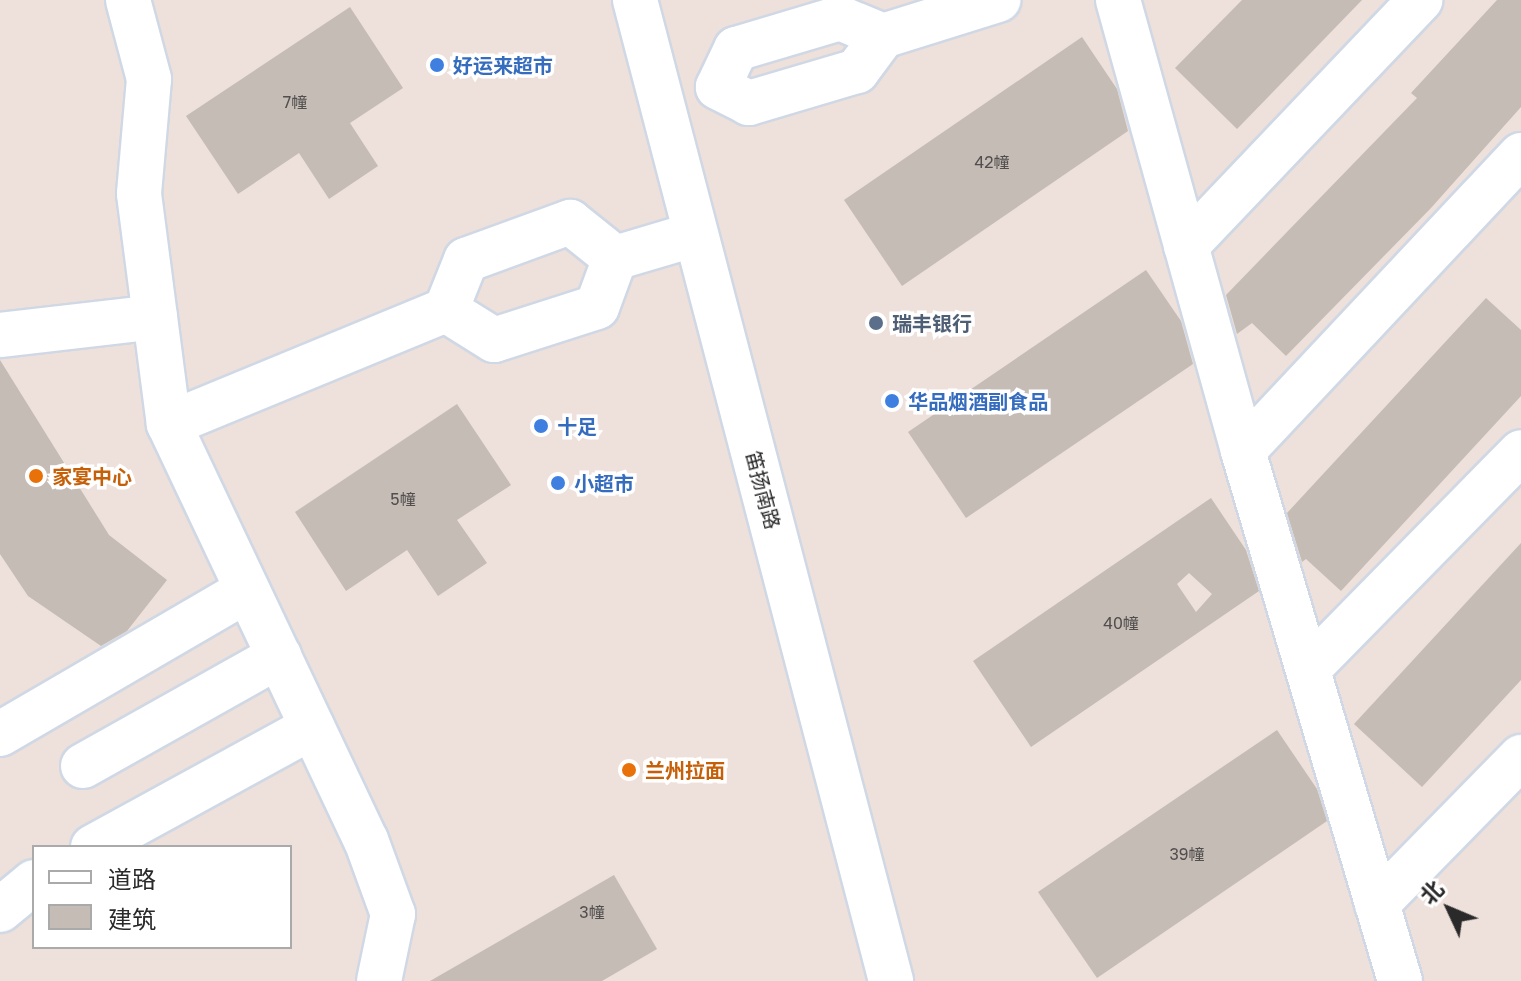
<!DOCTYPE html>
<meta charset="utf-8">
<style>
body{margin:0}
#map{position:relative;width:1521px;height:981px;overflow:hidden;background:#eee0da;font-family:"Golos Text","Noto Sans SC",sans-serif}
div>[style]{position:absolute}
.building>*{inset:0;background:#c5bcb6}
.roads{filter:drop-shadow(2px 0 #cfd8e4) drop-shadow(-2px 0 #cfd8e4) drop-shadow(0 2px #cfd8e4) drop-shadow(0 -2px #cfd8e4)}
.minor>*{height:44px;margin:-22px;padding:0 22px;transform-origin:22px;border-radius:22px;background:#fff}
.dots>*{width:22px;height:22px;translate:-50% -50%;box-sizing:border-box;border:4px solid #fff;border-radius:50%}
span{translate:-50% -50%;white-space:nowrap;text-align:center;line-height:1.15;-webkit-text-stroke:7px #fff;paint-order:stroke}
.number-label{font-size:16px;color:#514e4d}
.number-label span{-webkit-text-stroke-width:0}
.shop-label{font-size:20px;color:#366cbe;font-weight:700}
.left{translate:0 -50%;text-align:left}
.service-label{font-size:20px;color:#4e5e75;font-weight:700}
.food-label{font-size:20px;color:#c56008;font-weight:700}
.street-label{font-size:20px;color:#2a2a2a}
.legend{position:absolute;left:32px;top:845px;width:260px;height:104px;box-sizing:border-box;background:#fff;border:2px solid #aaa;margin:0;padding:10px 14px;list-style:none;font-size:24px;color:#2a2a2a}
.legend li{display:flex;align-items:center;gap:16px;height:40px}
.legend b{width:40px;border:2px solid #aaa}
.north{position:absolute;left:1409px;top:869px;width:80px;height:80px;-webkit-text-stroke:6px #fff;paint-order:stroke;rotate:314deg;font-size:22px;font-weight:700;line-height:32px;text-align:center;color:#2a2a2a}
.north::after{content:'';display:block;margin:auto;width:28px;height:36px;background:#2a2a2a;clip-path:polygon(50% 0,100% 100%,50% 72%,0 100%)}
</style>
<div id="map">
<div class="building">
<div style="clip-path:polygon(1242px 0,1362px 0,1237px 129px,1175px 68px)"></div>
<div style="clip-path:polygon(1497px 0,1521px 0,1521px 107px,1431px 208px,1286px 356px,1252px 323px,1237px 334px,1226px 295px,1417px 98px,1411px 93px)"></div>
<div style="clip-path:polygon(350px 7px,403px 88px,350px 123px,378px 166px,329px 199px,299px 153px,238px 194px,186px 116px)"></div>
<div style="clip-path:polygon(1082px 37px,1117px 89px,1128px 131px,902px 286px,844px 200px)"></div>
<div style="clip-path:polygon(1146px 270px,1181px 321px,1193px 364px,966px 518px,908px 432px)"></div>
<div style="clip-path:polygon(1486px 298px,1521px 330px,1521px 396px,1341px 591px,1306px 559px,1302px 562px,1287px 513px)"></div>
<div style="clip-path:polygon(0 360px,109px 535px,167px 580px,127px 631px,101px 646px,28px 596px,0 554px)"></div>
<div style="clip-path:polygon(457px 404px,511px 485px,457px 520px,487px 563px,438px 596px,407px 550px,346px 591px,295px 512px)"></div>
<div style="clip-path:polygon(evenodd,1211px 498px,1246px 550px,1259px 591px,1031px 747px,973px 661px,1211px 498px,1189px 573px,1212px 594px,1196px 612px,1177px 584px,1189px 573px)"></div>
<div style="clip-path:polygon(1521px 543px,1521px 680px,1422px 787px,1354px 724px)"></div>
<div style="clip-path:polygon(1277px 730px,1317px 789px,1327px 821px,1097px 978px,1038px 892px)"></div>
<div style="clip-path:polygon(614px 875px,657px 949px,602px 981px,430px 981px)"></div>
</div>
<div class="roads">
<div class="minor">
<div style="left:128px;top:0;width:82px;rotate:75.1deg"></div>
<div style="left:149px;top:79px;width:115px;rotate:95deg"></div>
<div style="left:139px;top:194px;width:232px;rotate:82.6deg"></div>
<div style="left:169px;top:424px;width:460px;rotate:64.7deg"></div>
<div style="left:366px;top:840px;width:79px;rotate:70deg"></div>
<div style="left:393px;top:914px;width:68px;rotate:101.8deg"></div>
<div style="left:635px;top:0;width:1014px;rotate:75.37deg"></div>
<div style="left:1118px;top:0;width:468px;rotate:74.5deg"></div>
<div style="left:1243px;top:451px;width:553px;rotate:73.5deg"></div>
<div style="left:840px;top:18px;width:47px;rotate:22.7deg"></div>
<div style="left:883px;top:36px;width:44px;rotate:126.6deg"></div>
<div style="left:857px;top:71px;width:113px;rotate:163.5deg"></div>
<div style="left:749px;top:103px;width:35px;rotate:-153deg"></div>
<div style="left:718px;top:87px;width:42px;rotate:-64.7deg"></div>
<div style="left:736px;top:49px;width:109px;rotate:-16.6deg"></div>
<div style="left:883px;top:36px;width:121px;rotate:-17.4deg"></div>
<div style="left:570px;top:222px;width:58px;rotate:38.7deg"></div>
<div style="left:615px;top:258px;width:52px;rotate:110.2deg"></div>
<div style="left:597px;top:307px;width:108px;rotate:162.2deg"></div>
<div style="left:494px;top:340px;width:57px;rotate:-148deg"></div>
<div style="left:446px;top:310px;width:54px;rotate:-68.2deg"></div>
<div style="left:466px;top:260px;width:111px;rotate:-20.1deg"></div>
<div style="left:1186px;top:246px;width:340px;rotate:-46.4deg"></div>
<div style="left:615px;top:258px;width:84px;rotate:-16.5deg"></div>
<div style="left:0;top:335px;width:156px;rotate:-6.6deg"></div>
<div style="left:169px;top:424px;width:300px;rotate:-22.4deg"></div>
<div style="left:1243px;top:451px;width:406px;rotate:-46.8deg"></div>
<div style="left:1308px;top:669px;width:304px;rotate:-45.5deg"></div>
<div style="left:0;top:734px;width:286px;rotate:-30.2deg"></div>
<div style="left:83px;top:766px;width:225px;rotate:-29.3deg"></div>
<div style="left:93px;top:847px;width:250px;rotate:-28.7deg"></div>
<div style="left:1377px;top:904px;width:206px;rotate:-45.6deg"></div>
<div style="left:0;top:910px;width:44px;rotate:-39.5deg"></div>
</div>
</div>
<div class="dots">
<div style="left:437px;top:65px;background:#3f7fe0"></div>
<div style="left:876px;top:323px;background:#5c6f8a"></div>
<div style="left:892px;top:401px;background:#3f7fe0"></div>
<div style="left:541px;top:426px;background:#3f7fe0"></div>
<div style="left:36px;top:476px;background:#e8710a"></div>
<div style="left:558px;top:483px;background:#3f7fe0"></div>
<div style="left:629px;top:770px;background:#e8710a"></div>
</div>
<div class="number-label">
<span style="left:295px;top:102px">7幢</span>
<span style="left:992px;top:162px">42幢</span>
<span style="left:403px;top:499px">5幢</span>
<span style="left:1121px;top:623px">40幢</span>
<span style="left:1187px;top:854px">39幢</span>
<span style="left:592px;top:912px">3幢</span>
</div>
<div class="shop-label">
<span class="left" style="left:453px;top:65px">好运来超市</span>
<span class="left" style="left:908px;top:401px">华品烟酒副食品</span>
<span class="left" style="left:557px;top:426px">十足</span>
<span class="left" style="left:574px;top:483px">小超市</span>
</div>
<div class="service-label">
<span class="left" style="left:892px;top:323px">瑞丰银行</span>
</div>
<div class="food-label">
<span class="left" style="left:52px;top:476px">家宴中心</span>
<span class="left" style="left:645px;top:770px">兰州拉面</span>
</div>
<div class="street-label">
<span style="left:763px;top:490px;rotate:75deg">笛扬南路</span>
</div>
<ul class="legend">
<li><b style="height:10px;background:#fff"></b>道路</li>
<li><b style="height:22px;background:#c5bcb6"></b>建筑</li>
</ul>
<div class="north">北</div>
</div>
